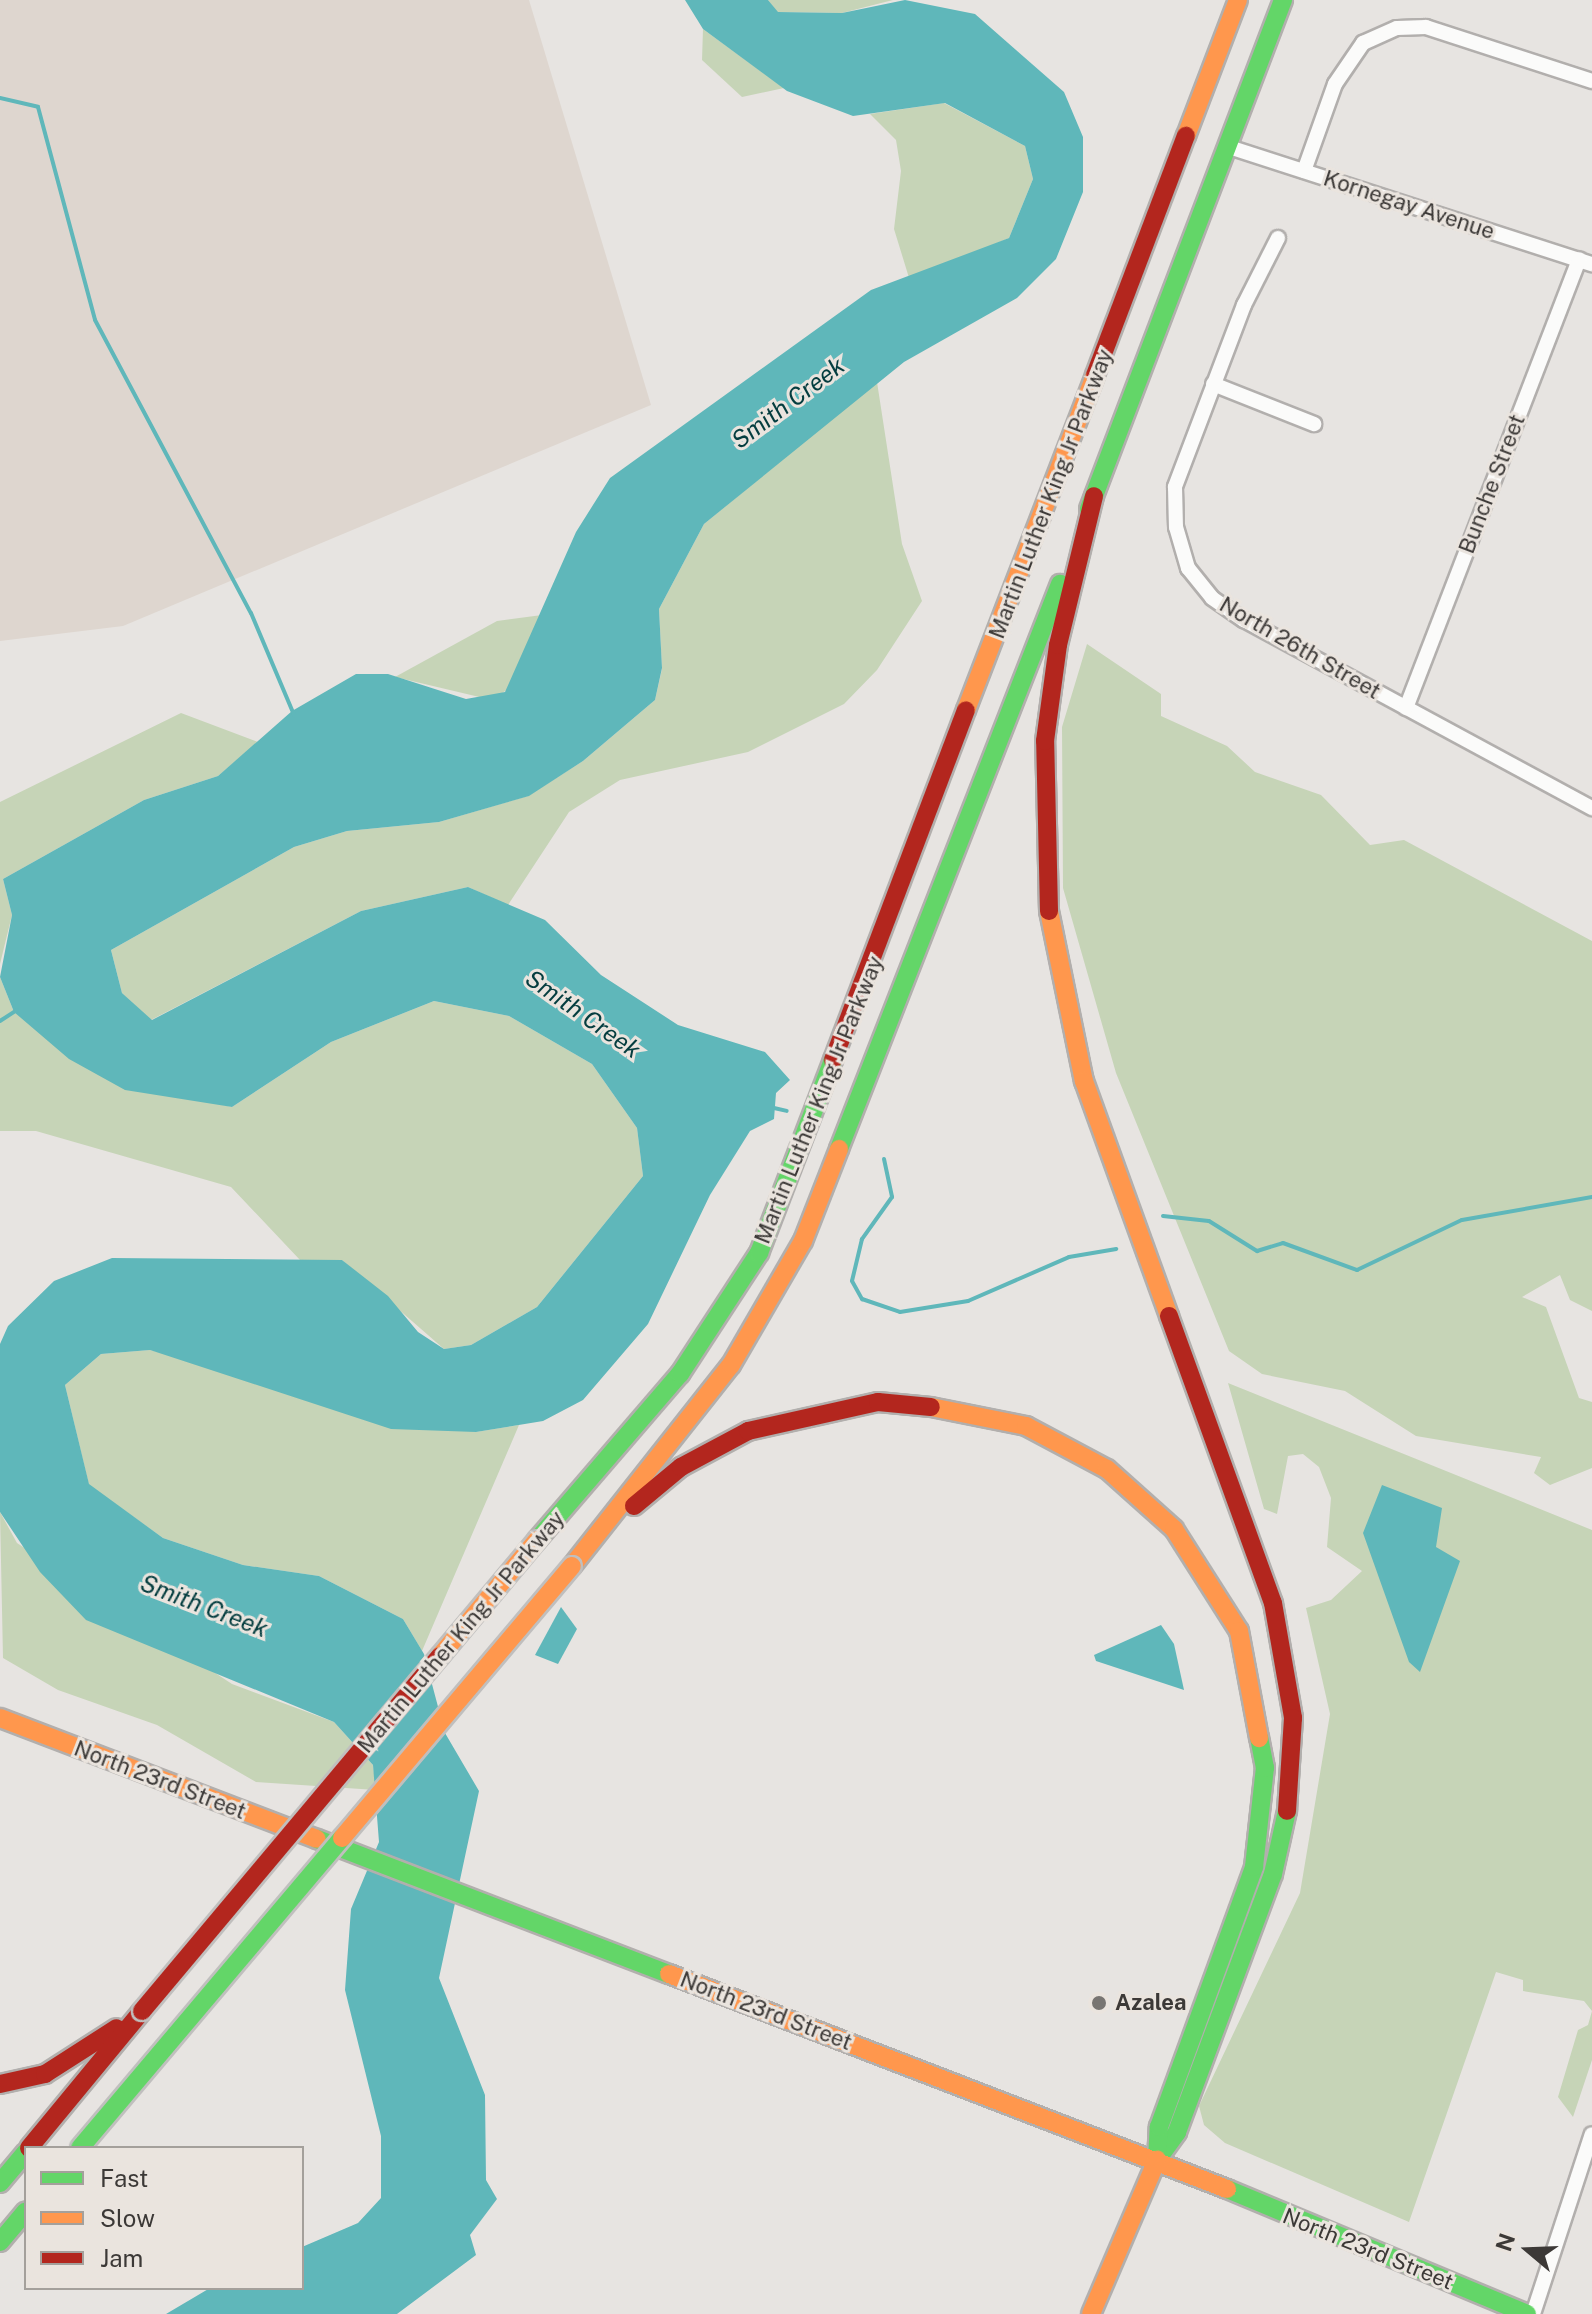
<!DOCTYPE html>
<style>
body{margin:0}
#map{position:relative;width:1592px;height:2314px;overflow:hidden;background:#e7e4e1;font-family:"Public Sans",sans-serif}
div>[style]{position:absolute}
.built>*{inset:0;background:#ded6cf}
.green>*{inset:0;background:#c6d4b7}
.water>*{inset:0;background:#5fb7ba}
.stream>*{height:4px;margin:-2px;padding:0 2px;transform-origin:2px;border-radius:2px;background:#5fb7ba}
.roads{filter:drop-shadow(2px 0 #b2afad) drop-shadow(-2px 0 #b2afad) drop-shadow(0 2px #b2afad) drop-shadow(0 -2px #b2afad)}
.street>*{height:14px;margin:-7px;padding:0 7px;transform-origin:7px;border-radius:7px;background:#fbfbfa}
.fast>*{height:18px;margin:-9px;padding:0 9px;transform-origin:9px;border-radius:9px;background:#63d668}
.slow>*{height:18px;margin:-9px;padding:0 9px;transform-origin:9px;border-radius:9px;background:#ff974d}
.jam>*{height:18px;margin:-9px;padding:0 9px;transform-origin:9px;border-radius:9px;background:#b3261e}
.bridges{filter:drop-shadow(2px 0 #c0bfbe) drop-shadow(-2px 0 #c0bfbe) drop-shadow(0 2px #c0bfbe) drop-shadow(0 -2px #c0bfbe)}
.fast-bridge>*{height:18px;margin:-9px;padding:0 9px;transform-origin:9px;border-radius:9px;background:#63d668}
.slow-bridge>*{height:18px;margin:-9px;padding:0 9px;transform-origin:9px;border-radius:9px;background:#ff974d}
.jam-bridge>*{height:18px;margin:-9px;padding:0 9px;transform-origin:9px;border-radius:9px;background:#b3261e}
.dots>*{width:22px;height:22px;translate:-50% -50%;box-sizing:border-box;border:4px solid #eae4de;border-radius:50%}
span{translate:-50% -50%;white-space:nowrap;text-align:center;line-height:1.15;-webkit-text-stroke:6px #eae4de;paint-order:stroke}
.street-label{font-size:22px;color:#3c3937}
.poi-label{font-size:22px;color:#3c3937;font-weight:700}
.left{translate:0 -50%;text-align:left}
.water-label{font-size:24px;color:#043d3f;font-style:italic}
.legend{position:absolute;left:24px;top:2146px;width:280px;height:144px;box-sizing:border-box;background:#eae4de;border:2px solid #a4a09b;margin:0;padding:10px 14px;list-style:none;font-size:24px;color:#3c3937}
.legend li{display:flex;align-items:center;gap:16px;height:40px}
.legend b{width:40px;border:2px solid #a4a09b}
.north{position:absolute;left:1488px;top:2210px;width:80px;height:80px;-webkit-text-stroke:6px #eae4de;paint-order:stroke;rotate:289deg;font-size:22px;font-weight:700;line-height:32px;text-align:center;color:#3c3937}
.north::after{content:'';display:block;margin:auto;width:28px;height:36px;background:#3c3937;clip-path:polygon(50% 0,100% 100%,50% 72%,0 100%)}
</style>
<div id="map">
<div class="built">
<div style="clip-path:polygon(0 0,529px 0,651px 405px,123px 626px,0 641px)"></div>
</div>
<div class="green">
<div style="clip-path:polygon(768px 0,893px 0,842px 13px,777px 12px)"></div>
<div style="clip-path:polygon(703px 29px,784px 88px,742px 97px,702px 60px)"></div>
<div style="clip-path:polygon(944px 103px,1025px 146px,1033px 179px,1009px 238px,910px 281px,894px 229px,901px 171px,896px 140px,870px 114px)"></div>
<div style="clip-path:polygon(877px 382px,902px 544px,922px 601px,877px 670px,844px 704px,748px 752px,620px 780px,569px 812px,508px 905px,468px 887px,361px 911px,151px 1020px,122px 993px,111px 950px,294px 847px,347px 831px,439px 822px,528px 796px,583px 761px,655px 700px,662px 669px,659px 609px,704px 524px)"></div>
<div style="clip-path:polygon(542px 615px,514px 685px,492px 700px,395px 677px,497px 621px)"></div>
<div style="clip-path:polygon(1087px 644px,1161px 694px,1161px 716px,1227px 746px,1255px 772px,1321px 795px,1370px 845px,1404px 840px,1592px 941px,1592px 1311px,1570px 1300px,1560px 1275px,1522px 1297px,1546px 1307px,1579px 1398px,1592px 1402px,1592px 1468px,1550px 1485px,1534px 1473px,1541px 1457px,1416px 1436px,1345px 1391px,1262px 1374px,1229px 1351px,1116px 1073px,1063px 888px,1062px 727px)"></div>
<div style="clip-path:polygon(181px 713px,258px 742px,218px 776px,144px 800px,3px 879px,12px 915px,0 964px,0 802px)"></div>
<div style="clip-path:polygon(0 977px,14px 1012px,187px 1097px,232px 1107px,331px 1042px,434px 1001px,509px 1016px,592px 1064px,637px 1128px,643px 1176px,537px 1307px,471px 1345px,444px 1349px,342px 1260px,300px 1260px,231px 1187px,36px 1131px,0 1131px)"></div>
<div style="clip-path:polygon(150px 1350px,476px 1432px,519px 1425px,422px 1651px,403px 1619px,319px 1576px,243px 1565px,163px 1538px,89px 1485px,65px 1385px,101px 1354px)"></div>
<div style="clip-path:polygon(1228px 1383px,1592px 1530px,1592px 2060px,1573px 2117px,1558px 2097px,1578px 2030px,1588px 2025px,1592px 2011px,1584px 2001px,1523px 1991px,1523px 1980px,1496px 1972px,1409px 2222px,1225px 2143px,1204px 2125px,1199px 2106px,1300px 1893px,1330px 1714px,1306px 1608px,1331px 1600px,1362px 1571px,1327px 1547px,1331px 1498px,1319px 1467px,1303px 1454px,1288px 1456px,1277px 1514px,1264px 1509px)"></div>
<div style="clip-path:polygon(0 1512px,17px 1543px,232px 1684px,334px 1722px,373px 1765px,376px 1790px,256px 1782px,157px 1725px,58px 1690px,3px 1658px)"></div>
</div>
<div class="water">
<div style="clip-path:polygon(685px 0,768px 0,778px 12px,842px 13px,905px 0,975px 14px,1064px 92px,1083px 137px,1083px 192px,1056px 259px,1017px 298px,904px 362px,704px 524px,659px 609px,662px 668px,655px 700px,583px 761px,529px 796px,439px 822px,347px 831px,294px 847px,111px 950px,122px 993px,152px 1020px,361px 911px,468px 887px,545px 920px,601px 975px,678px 1025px,765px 1052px,790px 1080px,776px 1093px,774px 1119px,750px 1131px,710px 1195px,648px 1324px,583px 1400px,543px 1421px,476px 1432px,391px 1429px,150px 1350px,101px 1354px,65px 1385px,89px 1484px,163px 1538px,243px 1565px,319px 1576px,403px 1619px,424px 1654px,445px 1733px,479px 1791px,439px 1978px,485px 2095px,486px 2180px,497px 2199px,470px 2235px,476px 2255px,397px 2314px,166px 2314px,210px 2288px,302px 2288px,302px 2247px,358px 2223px,381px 2198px,381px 2136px,345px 1990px,351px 1909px,379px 1842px,373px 1765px,334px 1722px,86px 1620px,40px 1572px,0 1512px,0 1344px,8px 1326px,54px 1281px,112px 1258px,342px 1260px,388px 1296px,418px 1332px,444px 1349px,471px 1345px,537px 1307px,643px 1176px,637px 1128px,592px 1064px,509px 1016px,434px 1001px,331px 1042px,232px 1107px,125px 1090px,69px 1059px,14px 1012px,0 977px,12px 915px,3px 879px,144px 800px,218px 776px,292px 711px,356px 674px,388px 674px,466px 699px,505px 692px,576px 532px,610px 478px,871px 290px,1009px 238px,1033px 179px,1025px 146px,945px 103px,853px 116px,787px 91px,703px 29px)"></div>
<div style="clip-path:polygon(1382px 1485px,1442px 1508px,1436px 1547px,1460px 1561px,1420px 1672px,1409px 1662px,1363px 1533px)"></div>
<div style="clip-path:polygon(561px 1607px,577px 1629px,558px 1664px,535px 1655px)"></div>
<div style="clip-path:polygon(1161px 1625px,1174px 1644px,1184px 1690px,1096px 1661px,1094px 1655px)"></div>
</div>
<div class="stream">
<div style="left:0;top:98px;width:39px;rotate:13deg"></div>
<div style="left:38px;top:107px;width:220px;rotate:75deg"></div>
<div style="left:95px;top:320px;width:332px;rotate:62deg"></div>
<div style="left:251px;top:613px;width:111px;rotate:67.1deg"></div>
<div style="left:0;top:1021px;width:20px;rotate:-33deg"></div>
<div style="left:774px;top:1108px;width:13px;rotate:13deg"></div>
<div style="left:884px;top:1159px;width:39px;rotate:78deg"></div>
<div style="left:892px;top:1197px;width:52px;rotate:125.5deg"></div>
<div style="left:862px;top:1239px;width:43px;rotate:103.4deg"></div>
<div style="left:852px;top:1281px;width:21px;rotate:61deg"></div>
<div style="left:862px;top:1299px;width:40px;rotate:18.9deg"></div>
<div style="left:900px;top:1312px;width:69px;rotate:-9.2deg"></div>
<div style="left:968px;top:1301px;width:110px;rotate:-23.5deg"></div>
<div style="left:1069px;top:1257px;width:48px;rotate:-9.7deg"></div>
<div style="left:1163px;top:1216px;width:46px;rotate:6.2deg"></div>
<div style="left:1209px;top:1221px;width:57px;rotate:32deg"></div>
<div style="left:1257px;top:1251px;width:27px;rotate:-17deg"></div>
<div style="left:1283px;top:1243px;width:79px;rotate:20deg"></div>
<div style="left:1357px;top:1270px;width:116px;rotate:-25.5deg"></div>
<div style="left:1462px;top:1220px;width:132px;rotate:-10deg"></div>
</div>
<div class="roads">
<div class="street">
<div style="left:1226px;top:146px;width:385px;rotate:17.9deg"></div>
<div style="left:1304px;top:171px;width:92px;rotate:-70.4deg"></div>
<div style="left:1335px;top:84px;width:50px;rotate:-55.7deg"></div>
<div style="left:1363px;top:43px;width:37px;rotate:-24deg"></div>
<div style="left:1397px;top:28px;width:29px;rotate:-2deg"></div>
<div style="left:1426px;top:27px;width:175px;rotate:18deg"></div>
<div style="left:1278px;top:238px;width:75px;rotate:116.9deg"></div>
<div style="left:1244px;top:305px;width:195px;rotate:110.8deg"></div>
<div style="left:1175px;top:487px;width:40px;rotate:88.6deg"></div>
<div style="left:1176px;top:527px;width:43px;rotate:73.7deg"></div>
<div style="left:1188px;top:568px;width:38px;rotate:51deg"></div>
<div style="left:1212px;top:598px;width:39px;rotate:35deg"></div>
<div style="left:1244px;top:620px;width:396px;rotate:28.4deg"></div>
<div style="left:1213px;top:384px;width:109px;rotate:21.6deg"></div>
<div style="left:1406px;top:708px;width:481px;rotate:-68.9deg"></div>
<div style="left:1533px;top:2314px;width:189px;rotate:-71.9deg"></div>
</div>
<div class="fast">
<div style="left:1089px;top:509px;width:545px;rotate:-69.14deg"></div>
<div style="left:839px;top:1149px;width:607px;rotate:-68.64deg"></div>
<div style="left:537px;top:1540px;width:219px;rotate:-49.3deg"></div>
<div style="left:680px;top:1374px;width:145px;rotate:-56.9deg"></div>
<div style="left:759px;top:1253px;width:207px;rotate:-69deg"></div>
<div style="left:317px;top:1839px;width:377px;rotate:21deg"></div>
<div style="left:1157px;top:2160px;width:34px;rotate:-54deg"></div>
<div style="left:1177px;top:2132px;width:275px;rotate:-69.6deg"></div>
<div style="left:1273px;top:1874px;width:65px;rotate:-77.5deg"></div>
<div style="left:1157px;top:2160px;width:33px;rotate:-87deg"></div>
<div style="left:1159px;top:2127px;width:277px;rotate:-69.9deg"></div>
<div style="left:1254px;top:1867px;width:100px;rotate:-83.7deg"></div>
<div style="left:1265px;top:1768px;width:31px;rotate:-101deg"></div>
<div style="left:0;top:2183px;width:40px;rotate:-50deg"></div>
<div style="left:1227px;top:2189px;width:325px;rotate:22.6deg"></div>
<div style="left:0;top:2242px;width:40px;rotate:-50deg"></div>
</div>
<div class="slow">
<div style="left:1186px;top:136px;width:146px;rotate:-69.1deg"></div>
<div style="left:966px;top:710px;width:359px;rotate:-68.9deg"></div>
<div style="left:1049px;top:911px;width:174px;rotate:78.4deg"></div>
<div style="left:1084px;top:1081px;width:250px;rotate:70.1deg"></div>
<div style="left:931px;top:1407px;width:97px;rotate:11.3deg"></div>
<div style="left:1026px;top:1426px;width:92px;rotate:28deg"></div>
<div style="left:1107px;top:1469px;width:90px;rotate:41.8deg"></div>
<div style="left:1174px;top:1529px;width:121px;rotate:57.5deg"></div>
<div style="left:1239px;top:1631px;width:109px;rotate:79.4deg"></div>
<div style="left:572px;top:1566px;width:256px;rotate:-51.7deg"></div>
<div style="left:731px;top:1365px;width:143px;rotate:-59.9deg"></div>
<div style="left:803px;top:1241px;width:99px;rotate:-68.6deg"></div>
<div style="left:0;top:1718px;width:339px;rotate:20.9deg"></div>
<div style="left:669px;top:1974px;width:598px;rotate:21.07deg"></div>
<div style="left:1091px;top:2314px;width:168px;rotate:-66.8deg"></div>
</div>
<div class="jam">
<div style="left:1095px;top:375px;width:256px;rotate:-69.2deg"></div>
<div style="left:1049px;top:911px;width:170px;rotate:-91.3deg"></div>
<div style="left:1045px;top:741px;width:97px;rotate:-82.3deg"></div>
<div style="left:1058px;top:645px;width:153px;rotate:-76.4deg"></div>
<div style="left:833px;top:1060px;width:374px;rotate:-69.2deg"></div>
<div style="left:1169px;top:1316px;width:305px;rotate:70.1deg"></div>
<div style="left:1273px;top:1603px;width:117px;rotate:80.1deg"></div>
<div style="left:1293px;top:1718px;width:93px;rotate:93.7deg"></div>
<div style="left:634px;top:1506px;width:61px;rotate:-39.7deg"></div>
<div style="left:681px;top:1467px;width:76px;rotate:-28.2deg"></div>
<div style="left:748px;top:1431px;width:133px;rotate:-12.6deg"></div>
<div style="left:878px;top:1402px;width:53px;rotate:5.4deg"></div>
<div style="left:0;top:2084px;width:46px;rotate:-12.5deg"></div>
<div style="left:45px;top:2074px;width:85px;rotate:-32.6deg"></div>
<div style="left:29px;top:2148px;width:178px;rotate:-50.5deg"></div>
</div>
</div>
<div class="bridges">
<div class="fast-bridge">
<div style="left:80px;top:2148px;width:406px;rotate:-49.8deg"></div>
</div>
<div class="slow-bridge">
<div style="left:440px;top:1656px;width:151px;rotate:-50.1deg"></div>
<div style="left:342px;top:1838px;width:356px;rotate:-49.8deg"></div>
</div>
<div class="jam-bridge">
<div style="left:142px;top:2011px;width:463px;rotate:-50deg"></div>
</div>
</div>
<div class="dots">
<div style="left:1099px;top:2003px;background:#787572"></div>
</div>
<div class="street-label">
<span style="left:1409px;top:205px;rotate:18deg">Kornegay Avenue</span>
<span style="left:1492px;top:484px;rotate:-69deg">Bunche Street</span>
<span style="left:1051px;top:494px;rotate:-69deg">Martin Luther King Jr Parkway</span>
<span style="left:1300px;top:648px;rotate:30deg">North 26th Street</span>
<span style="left:819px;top:1100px;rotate:-68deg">Martin Luther King Jr Parkway</span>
<span style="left:461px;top:1632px;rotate:-50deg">Martin Luther King Jr Parkway</span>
<span style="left:160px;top:1780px;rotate:21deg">North 23rd Street</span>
<span style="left:766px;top:2011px;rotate:21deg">North 23rd Street</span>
<span style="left:1368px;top:2249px;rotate:22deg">North 23rd Street</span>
</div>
<div class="poi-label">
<span class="left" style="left:1115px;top:2003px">Azalea</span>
</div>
<div class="water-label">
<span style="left:788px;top:403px;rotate:-37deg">Smith Creek</span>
<span style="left:583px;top:1014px;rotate:35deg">Smith Creek</span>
<span style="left:204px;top:1606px;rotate:21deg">Smith Creek</span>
</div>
<ul class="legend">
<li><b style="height:10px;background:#63d668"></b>Fast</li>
<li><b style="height:10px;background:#ff974d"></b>Slow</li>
<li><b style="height:10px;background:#b3261e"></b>Jam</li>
</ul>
<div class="north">N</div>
</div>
